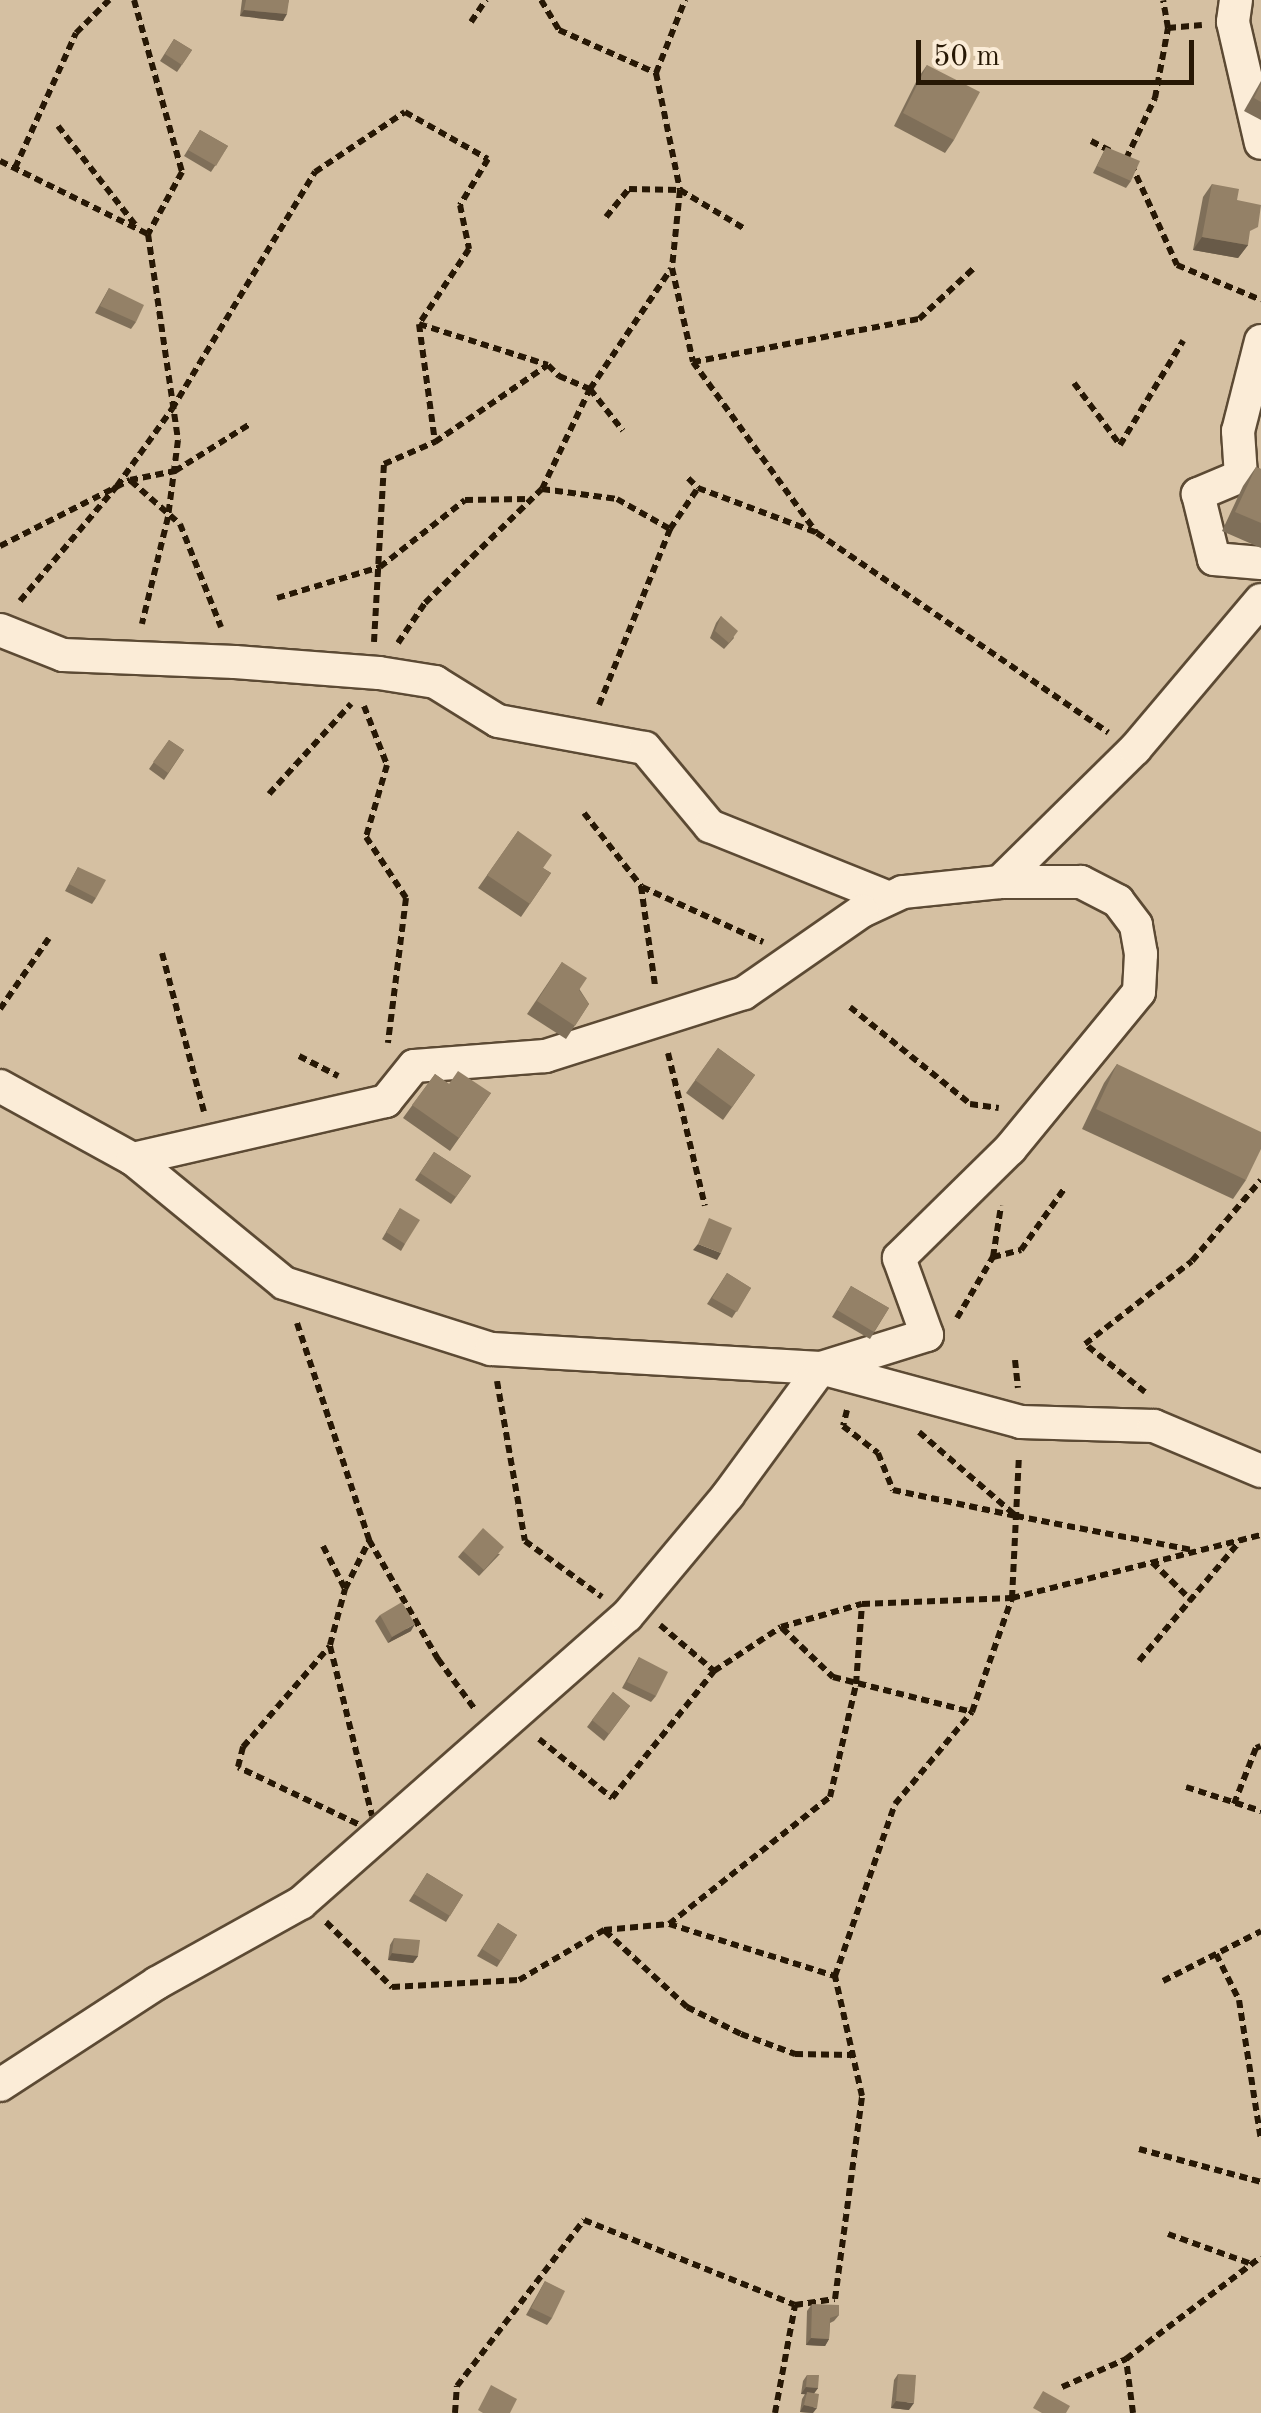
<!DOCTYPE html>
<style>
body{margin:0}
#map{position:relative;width:1261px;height:2413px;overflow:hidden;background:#f9e2c2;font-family:"Old Standard TT",serif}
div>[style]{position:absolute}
.green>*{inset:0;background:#d5c0a2}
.path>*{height:6px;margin-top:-3px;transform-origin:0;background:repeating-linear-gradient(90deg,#271805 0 8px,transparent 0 13px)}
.roads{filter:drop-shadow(2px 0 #5c4a34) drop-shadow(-2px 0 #5c4a34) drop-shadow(0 2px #5c4a34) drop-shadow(0 -2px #5c4a34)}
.minor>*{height:32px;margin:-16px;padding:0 16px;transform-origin:16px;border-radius:16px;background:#fbecd7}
.wall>*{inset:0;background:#7f6f59}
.shaded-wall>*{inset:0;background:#685a48}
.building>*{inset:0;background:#948167}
span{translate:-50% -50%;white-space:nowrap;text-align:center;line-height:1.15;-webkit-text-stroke:9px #fbecd7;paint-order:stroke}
.scale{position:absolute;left:916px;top:40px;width:278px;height:45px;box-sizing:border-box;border:5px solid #271805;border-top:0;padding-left:12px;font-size:30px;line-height:35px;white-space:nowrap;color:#271805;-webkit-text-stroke:8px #fbecd7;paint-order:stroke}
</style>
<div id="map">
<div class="green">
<div style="clip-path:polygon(0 0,1261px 0,1261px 2413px,0 2413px)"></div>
</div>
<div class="path">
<div style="left:134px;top:0;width:179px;rotate:74.4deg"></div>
<div style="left:182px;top:172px;width:71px;rotate:118.7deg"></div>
<div style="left:148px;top:234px;width:208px;rotate:81.7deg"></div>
<div style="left:178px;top:440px;width:78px;rotate:97.4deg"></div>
<div style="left:168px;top:517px;width:110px;rotate:103.7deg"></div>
<div style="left:541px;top:0;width:35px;rotate:59deg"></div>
<div style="left:559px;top:30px;width:106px;rotate:23.9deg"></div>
<div style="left:656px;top:73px;width:119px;rotate:78.4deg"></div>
<div style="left:680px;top:190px;width:78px;rotate:95.9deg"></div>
<div style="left:672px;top:268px;width:96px;rotate:77.4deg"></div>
<div style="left:693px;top:362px;width:211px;rotate:54.1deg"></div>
<div style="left:817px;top:533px;width:353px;rotate:34.4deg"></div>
<div style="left:471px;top:22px;width:27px;rotate:-56deg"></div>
<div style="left:1168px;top:28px;width:34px;rotate:-5deg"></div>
<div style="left:656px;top:73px;width:79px;rotate:-68.3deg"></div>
<div style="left:58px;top:126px;width:128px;rotate:52deg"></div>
<div style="left:1091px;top:141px;width:25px;rotate:27deg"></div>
<div style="left:1126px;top:159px;width:68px;rotate:-64.6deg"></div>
<div style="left:1155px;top:98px;width:71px;rotate:-79.5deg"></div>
<div style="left:1168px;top:28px;width:28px;rotate:-100deg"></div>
<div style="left:0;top:161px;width:165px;rotate:26.3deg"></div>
<div style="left:1131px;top:164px;width:111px;rotate:65.5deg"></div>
<div style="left:1177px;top:265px;width:91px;rotate:22.6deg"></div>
<div style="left:15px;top:168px;width:148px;rotate:-65.7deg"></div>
<div style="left:76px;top:33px;width:47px;rotate:-45deg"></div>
<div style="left:606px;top:217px;width:36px;rotate:-51deg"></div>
<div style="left:629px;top:189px;width:51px;rotate:1.1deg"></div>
<div style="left:680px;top:190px;width:76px;rotate:31deg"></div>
<div style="left:419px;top:324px;width:135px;rotate:17.6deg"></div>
<div style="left:548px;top:365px;width:16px;rotate:45deg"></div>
<div style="left:559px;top:376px;width:34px;rotate:23deg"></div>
<div style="left:590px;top:389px;width:53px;rotate:51.8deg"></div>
<div style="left:693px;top:362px;width:230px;rotate:-10.8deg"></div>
<div style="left:919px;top:319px;width:75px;rotate:-42.8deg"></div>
<div style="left:1074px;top:383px;width:77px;rotate:53.4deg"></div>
<div style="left:1120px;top:445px;width:122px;rotate:-58.8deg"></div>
<div style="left:688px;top:478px;width:14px;rotate:45deg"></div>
<div style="left:698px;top:488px;width:125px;rotate:20.6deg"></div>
<div style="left:131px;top:481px;width:65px;rotate:41.3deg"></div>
<div style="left:180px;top:524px;width:111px;rotate:68.3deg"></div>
<div style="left:542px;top:489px;width:76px;rotate:7.6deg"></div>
<div style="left:617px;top:499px;width:61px;rotate:29.5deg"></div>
<div style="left:0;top:546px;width:146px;rotate:-26.9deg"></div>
<div style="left:130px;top:480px;width:46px;rotate:-11.3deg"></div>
<div style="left:175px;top:471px;width:89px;rotate:-32.1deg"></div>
<div style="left:277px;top:598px;width:108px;rotate:-16.8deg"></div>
<div style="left:380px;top:567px;width:108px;rotate:-38.2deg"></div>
<div style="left:465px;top:500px;width:67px;rotate:-0.9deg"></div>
<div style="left:20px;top:601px;width:150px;rotate:-49.9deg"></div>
<div style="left:117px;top:486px;width:95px;rotate:-54.5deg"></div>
<div style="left:172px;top:409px;width:277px;rotate:-58.9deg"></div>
<div style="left:315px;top:172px;width:108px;rotate:-33.7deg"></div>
<div style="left:405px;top:112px;width:95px;rotate:29.5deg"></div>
<div style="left:488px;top:159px;width:54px;rotate:121.3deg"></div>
<div style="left:460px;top:205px;width:45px;rotate:78.4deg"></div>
<div style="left:469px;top:249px;width:90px;rotate:123.7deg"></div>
<div style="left:419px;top:324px;width:119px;rotate:82.3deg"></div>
<div style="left:374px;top:642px;width:178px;rotate:-86.8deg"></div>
<div style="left:384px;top:464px;width:56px;rotate:-23.3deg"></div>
<div style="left:435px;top:442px;width:137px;rotate:-34.3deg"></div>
<div style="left:398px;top:643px;width:48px;rotate:-56deg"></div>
<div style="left:425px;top:603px;width:163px;rotate:-44.3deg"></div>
<div style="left:542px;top:489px;width:111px;rotate:-64.4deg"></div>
<div style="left:590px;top:389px;width:145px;rotate:-56deg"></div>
<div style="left:599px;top:705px;width:190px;rotate:-68deg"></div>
<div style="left:670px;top:529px;width:50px;rotate:-55.7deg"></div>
<div style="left:364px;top:706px;width:63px;rotate:68.7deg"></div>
<div style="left:387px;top:765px;width:75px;rotate:106.3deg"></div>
<div style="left:366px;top:837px;width:73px;rotate:56.7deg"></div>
<div style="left:406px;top:898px;width:146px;rotate:97.1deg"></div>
<div style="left:269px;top:794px;width:122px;rotate:-47.7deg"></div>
<div style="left:584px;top:813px;width:93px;rotate:52deg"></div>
<div style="left:641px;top:886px;width:101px;rotate:82deg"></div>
<div style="left:642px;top:887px;width:133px;rotate:24.4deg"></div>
<div style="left:162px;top:953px;width:164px;rotate:75.2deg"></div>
<div style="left:850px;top:1007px;width:154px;rotate:38.9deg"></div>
<div style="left:970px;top:1104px;width:29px;rotate:8deg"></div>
<div style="left:0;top:1009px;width:86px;rotate:-55.4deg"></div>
<div style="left:668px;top:1053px;width:157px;rotate:76.4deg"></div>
<div style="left:299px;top:1056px;width:44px;rotate:27.1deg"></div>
<div style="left:993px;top:1257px;width:29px;rotate:-14deg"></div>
<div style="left:1021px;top:1250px;width:75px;rotate:-54.8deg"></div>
<div style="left:957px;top:1318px;width:71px;rotate:-59.5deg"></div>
<div style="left:993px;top:1257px;width:52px;rotate:-81.1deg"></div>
<div style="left:297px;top:1323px;width:229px;rotate:71.6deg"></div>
<div style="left:369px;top:1540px;width:138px;rotate:59.9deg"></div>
<div style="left:438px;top:1659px;width:61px;rotate:53.7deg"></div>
<div style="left:1015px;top:1360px;width:28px;rotate:84deg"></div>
<div style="left:497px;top:1381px;width:162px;rotate:80.1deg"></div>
<div style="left:525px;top:1541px;width:95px;rotate:36deg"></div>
<div style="left:1145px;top:1392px;width:77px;rotate:-141.3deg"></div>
<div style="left:1085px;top:1344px;width:135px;rotate:-37.8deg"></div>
<div style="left:1192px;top:1261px;width:106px;rotate:-49.6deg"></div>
<div style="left:847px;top:1410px;width:16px;rotate:104deg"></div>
<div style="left:843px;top:1426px;width:44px;rotate:37.6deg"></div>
<div style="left:878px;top:1453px;width:40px;rotate:68deg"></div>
<div style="left:893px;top:1490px;width:126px;rotate:11.9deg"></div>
<div style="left:919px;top:1432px;width:128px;rotate:40.9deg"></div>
<div style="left:1016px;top:1516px;width:179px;rotate:10.9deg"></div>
<div style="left:323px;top:1546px;width:48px;rotate:62.9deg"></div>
<div style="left:1152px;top:1562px;width:56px;rotate:44.3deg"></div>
<div style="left:660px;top:1625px;width:71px;rotate:40.4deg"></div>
<div style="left:782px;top:1628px;width:71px;rotate:43.9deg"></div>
<div style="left:833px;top:1677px;width:143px;rotate:14.1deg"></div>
<div style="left:330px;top:1645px;width:58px;rotate:-75deg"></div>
<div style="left:345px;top:1589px;width:54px;rotate:-63.4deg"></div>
<div style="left:330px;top:1646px;width:175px;rotate:76.1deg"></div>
<div style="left:372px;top:1816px;width:21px;rotate:65deg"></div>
<div style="left:381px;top:1835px;width:158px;rotate:-154.6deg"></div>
<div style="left:238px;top:1767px;width:21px;rotate:-76deg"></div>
<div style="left:243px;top:1747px;width:133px;rotate:-49.3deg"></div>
<div style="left:1139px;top:1661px;width:158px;rotate:-49.9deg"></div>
<div style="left:539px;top:1739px;width:94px;rotate:38.9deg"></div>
<div style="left:612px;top:1798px;width:163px;rotate:-51.2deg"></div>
<div style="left:714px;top:1671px;width:80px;rotate:-33.3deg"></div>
<div style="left:781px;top:1627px;width:84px;rotate:-15.9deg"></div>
<div style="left:862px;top:1604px;width:150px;rotate:-2.3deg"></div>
<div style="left:1012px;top:1598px;width:257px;rotate:-14.2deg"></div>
<div style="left:1186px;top:1787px;width:79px;rotate:17.7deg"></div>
<div style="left:1234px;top:1804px;width:60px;rotate:-68.6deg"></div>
<div style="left:1256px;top:1748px;width:5px;rotate:-22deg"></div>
<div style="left:326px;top:1922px;width:93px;rotate:44.6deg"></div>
<div style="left:392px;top:1987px;width:127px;rotate:-3.2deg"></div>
<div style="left:519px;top:1980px;width:99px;rotate:-30.5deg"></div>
<div style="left:604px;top:1930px;width:65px;rotate:-5.3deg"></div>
<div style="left:669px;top:1924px;width:174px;rotate:17.4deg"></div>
<div style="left:669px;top:1924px;width:205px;rotate:-38.3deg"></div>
<div style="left:830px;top:1797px;width:116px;rotate:-77deg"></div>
<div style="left:856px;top:1684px;width:80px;rotate:-85.7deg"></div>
<div style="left:605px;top:1931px;width:112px;rotate:42.8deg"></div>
<div style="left:687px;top:2007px;width:60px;rotate:26.6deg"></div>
<div style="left:741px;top:2034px;width:58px;rotate:20.3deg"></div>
<div style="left:795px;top:2054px;width:57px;rotate:1deg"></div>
<div style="left:1216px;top:1954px;width:51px;rotate:63.4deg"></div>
<div style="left:1239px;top:2000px;width:142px;rotate:81.1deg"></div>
<div style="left:1163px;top:1981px;width:110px;rotate:-27deg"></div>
<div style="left:1139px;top:2149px;width:126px;rotate:15.1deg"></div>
<div style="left:1168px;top:2234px;width:86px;rotate:19.7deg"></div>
<div style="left:1062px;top:2387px;width:70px;rotate:-23.6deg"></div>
<div style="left:455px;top:2413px;width:27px;rotate:-86deg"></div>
<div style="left:457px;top:2386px;width:209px;rotate:-52.6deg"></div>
<div style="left:584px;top:2220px;width:227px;rotate:21.9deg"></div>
<div style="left:775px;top:2413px;width:110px;rotate:-79.5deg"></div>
<div style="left:795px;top:2305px;width:40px;rotate:-8.5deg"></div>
<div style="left:835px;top:2299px;width:205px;rotate:-82.4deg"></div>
<div style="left:862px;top:2096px;width:123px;rotate:-102.7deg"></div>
<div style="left:835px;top:1976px;width:182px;rotate:-70.8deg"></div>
<div style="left:895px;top:1804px;width:120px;rotate:-50.1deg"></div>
<div style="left:972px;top:1712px;width:121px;rotate:-70.7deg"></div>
<div style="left:1012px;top:1598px;width:142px;rotate:-87.2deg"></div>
<div style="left:1133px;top:2413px;width:54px;rotate:-97.4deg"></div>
<div style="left:1126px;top:2359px;width:169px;rotate:-37.1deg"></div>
</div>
<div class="roads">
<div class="minor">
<div style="left:1236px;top:0;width:22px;rotate:98deg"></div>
<div style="left:1233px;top:22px;width:124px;rotate:77deg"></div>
<div style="left:1261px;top:341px;width:93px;rotate:104.3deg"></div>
<div style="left:1238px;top:431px;width:45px;rotate:86.2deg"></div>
<div style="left:1241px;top:476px;width:47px;rotate:157.3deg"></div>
<div style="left:1198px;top:494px;width:67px;rotate:76.2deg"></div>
<div style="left:1214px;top:559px;width:47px;rotate:4.9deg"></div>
<div style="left:0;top:630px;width:68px;rotate:21.6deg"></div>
<div style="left:63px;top:655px;width:172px;rotate:2.3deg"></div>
<div style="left:235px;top:662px;width:144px;rotate:4.4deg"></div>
<div style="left:379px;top:673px;width:57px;rotate:9.1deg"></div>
<div style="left:435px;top:682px;width:74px;rotate:31.8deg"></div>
<div style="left:498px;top:721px;width:149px;rotate:10.4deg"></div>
<div style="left:645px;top:748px;width:102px;rotate:50.2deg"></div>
<div style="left:710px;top:826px;width:191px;rotate:21.9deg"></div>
<div style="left:1000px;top:882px;width:190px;rotate:-44.6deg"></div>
<div style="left:1135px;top:749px;width:195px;rotate:-49.8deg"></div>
<div style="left:0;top:1086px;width:152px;rotate:28.8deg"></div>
<div style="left:133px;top:1159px;width:195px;rotate:39.4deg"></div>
<div style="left:284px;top:1283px;width:217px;rotate:17.7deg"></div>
<div style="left:491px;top:1349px;width:331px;rotate:3.3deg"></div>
<div style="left:821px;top:1368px;width:207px;rotate:15.1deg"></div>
<div style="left:1021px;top:1422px;width:133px;rotate:1.7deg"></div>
<div style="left:1154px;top:1426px;width:116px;rotate:22.8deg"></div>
<div style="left:0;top:2085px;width:187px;rotate:-33deg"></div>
<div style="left:157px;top:1983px;width:165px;rotate:-29.1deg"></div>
<div style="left:301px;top:1903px;width:434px;rotate:-41.4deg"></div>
<div style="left:627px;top:1616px;width:158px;rotate:-50.1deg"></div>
<div style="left:728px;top:1495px;width:157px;rotate:-53.8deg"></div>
<div style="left:821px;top:1368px;width:111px;rotate:-17.3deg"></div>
<div style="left:927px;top:1335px;width:82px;rotate:-110deg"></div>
<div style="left:899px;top:1258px;width:156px;rotate:-44.5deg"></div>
<div style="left:1010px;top:1149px;width:203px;rotate:-50.6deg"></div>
<div style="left:1139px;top:992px;width:38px;rotate:-87deg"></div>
<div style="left:1141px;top:954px;width:29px;rotate:-100deg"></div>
<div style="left:1136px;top:925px;width:30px;rotate:-127deg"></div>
<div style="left:1118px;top:901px;width:42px;rotate:-152.8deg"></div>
<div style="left:1081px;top:882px;width:81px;rotate:180deg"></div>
<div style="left:1000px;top:882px;width:98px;rotate:174.1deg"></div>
<div style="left:903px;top:892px;width:45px;rotate:155.1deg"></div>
<div style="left:862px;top:911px;width:144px;rotate:145.2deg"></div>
<div style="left:744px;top:993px;width:209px;rotate:162.4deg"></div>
<div style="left:545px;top:1056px;width:131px;rotate:175.6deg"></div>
<div style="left:414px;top:1066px;width:45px;rotate:128.7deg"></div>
<div style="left:386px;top:1101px;width:260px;rotate:167.1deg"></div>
</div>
</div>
<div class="wall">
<div style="clip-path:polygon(242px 0,289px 0,283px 21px,240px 16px)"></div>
<div style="clip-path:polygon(174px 39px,192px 50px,177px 72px,160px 61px)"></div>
<div style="clip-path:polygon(927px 65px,954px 140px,945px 153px,894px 126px,918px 78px)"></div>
<div style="clip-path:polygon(1261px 81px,1261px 120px,1244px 111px)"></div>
<div style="clip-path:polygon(200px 130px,228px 146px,211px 172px,184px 156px)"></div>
<div style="clip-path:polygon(1106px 147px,1131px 181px,1126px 188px,1093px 173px)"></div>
<div style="clip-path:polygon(1212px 184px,1237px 200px,1248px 241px,1248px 245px,1238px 258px,1193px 250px,1203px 197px)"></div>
<div style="clip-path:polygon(109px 288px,136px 322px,131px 329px,95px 313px)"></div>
<div style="clip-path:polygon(1256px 467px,1261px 469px,1261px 548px,1222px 531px,1243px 486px)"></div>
<div style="clip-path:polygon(721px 616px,734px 638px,724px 649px,710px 638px,716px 623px)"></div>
<div style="clip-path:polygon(169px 740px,184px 750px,164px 780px,149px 769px)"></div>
<div style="clip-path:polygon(518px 831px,543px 868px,551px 873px,521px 917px,478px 888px)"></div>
<div style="clip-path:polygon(78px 867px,96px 898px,92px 904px,65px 891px)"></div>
<div style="clip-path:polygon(562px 962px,589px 1004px,566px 1039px,527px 1014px)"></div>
<div style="clip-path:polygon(718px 1048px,755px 1075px,723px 1120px,686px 1093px)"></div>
<div style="clip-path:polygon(1117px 1064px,1246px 1180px,1233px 1199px,1082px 1129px,1104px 1083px)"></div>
<div style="clip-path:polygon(435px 1074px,449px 1084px,491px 1093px,450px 1151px,403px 1118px)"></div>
<div style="clip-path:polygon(434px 1152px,471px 1176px,451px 1204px,415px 1180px)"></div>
<div style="clip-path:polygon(400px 1208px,405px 1244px,401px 1251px,382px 1239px)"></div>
<div style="clip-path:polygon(727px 1273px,751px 1288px,732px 1318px,707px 1304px)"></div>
<div style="clip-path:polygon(851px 1286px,889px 1308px,870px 1339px,832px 1317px)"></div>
<div style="clip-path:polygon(463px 1551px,500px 1554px,479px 1576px,458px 1557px)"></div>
<div style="clip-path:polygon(380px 1615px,411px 1631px,388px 1643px,375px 1621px)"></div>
<div style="clip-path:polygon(639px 1657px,656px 1696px,651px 1702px,622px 1688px)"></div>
<div style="clip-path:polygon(613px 1692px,630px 1706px,604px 1741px,587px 1727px)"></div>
<div style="clip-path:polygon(427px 1873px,463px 1895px,446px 1922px,409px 1901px)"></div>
<div style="clip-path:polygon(498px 1923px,517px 1935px,497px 1967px,477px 1956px)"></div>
<div style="clip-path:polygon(394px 1938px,418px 1956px,413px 1963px,388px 1960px,390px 1945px)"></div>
<div style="clip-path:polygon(545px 2281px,552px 2318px,547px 2325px,526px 2315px)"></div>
<div style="clip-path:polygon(812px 2304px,839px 2315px,834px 2321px,830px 2323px,829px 2339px,825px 2346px,806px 2345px,807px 2311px)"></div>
<div style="clip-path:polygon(898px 2374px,909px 2410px,891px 2408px,894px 2380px)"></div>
<div style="clip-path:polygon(807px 2375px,818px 2388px,814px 2393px,813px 2413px,800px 2412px,802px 2399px,805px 2394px,801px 2394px,803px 2381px)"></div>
</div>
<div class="shaded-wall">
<div style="clip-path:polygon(244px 10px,287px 14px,283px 21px,240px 16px)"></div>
<div style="clip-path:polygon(1202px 237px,1248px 245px,1238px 258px,1193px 250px)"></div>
<div style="clip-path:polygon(698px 1244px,721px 1253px,717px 1260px,693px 1250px)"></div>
<div style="clip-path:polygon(415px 1624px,411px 1631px,388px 1643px,392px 1637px)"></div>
<div style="clip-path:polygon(392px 1953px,418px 1956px,413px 1963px,388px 1960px)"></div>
<div style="clip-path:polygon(811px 2338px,829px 2339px,825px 2346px,806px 2345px)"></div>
<div style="clip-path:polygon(806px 2387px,818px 2388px,813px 2395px,801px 2394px)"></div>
<div style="clip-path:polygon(896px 2401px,914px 2403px,909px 2410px,891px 2408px)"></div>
<div style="clip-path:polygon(804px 2405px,817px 2408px,813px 2413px,800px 2412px)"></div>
</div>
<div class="building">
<div style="clip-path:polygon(246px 0,289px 0,287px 14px,244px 10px)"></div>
<div style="clip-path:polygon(174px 39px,192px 50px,182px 65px,165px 54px)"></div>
<div style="clip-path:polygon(927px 65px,980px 92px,954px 140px,903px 113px)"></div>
<div style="clip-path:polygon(1261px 84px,1261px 102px,1254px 98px)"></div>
<div style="clip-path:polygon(200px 130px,228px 146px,216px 166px,188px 150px)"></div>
<div style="clip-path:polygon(1106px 147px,1140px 161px,1131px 181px,1097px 166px)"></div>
<div style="clip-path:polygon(1212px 184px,1239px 189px,1237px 200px,1261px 205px,1258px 227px,1250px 231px,1248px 245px,1202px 237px)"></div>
<div style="clip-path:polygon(109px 288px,144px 305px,136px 322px,100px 306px)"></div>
<div style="clip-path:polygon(1256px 467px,1261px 469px,1261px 523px,1235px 512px)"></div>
<div style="clip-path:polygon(721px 616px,738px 631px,729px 643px,715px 631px)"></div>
<div style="clip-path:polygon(169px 740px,184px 750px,168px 773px,153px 762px)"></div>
<div style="clip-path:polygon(518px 831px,552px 855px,543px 868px,551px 873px,530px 904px,487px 875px)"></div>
<div style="clip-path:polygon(78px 867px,106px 880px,96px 898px,69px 884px)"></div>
<div style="clip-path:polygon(562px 962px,587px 978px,579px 990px,589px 1004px,575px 1026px,537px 1001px)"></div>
<div style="clip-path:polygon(718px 1048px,755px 1075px,732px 1107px,695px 1080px)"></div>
<div style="clip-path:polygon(1117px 1064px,1261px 1132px,1261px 1149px,1246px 1180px,1096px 1109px)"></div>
<div style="clip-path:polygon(458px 1071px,491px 1093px,459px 1138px,412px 1105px,435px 1074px,449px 1084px)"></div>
<div style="clip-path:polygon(434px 1152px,471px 1176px,456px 1197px,420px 1173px)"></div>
<div style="clip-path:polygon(400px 1208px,420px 1220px,405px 1244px,386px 1232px)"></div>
<div style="clip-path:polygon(709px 1218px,732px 1228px,721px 1253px,698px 1244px)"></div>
<div style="clip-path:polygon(727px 1273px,751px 1288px,737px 1312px,712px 1298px)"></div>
<div style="clip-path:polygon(851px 1286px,889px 1308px,874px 1332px,837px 1310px)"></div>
<div style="clip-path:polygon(483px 1528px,504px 1547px,484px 1570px,463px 1551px)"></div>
<div style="clip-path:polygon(402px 1602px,415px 1624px,392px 1637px,380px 1615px)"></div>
<div style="clip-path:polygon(639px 1657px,668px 1672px,656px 1696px,627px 1682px)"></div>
<div style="clip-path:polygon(613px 1692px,630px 1706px,609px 1734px,592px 1720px)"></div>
<div style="clip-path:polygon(427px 1873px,463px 1895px,450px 1916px,414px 1894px)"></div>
<div style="clip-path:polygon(498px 1923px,517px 1935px,501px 1961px,482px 1949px)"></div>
<div style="clip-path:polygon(394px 1938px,420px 1940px,418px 1956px,392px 1953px)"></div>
<div style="clip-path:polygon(545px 2281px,565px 2291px,552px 2318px,531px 2308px)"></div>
<div style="clip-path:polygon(812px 2304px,839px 2305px,839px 2315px,830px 2318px,829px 2339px,811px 2338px)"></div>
<div style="clip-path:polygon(898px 2374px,916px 2375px,914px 2403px,896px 2401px)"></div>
<div style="clip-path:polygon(807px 2375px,819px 2375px,818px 2388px,806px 2387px)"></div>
<div style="clip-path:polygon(491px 2385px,517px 2399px,510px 2413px,483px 2413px,478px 2410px)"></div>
<div style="clip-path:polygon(1043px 2391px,1070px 2406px,1066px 2413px,1042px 2413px,1033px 2408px)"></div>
<div style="clip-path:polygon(807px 2392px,819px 2394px,817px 2408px,804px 2405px)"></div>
</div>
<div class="scale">50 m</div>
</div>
